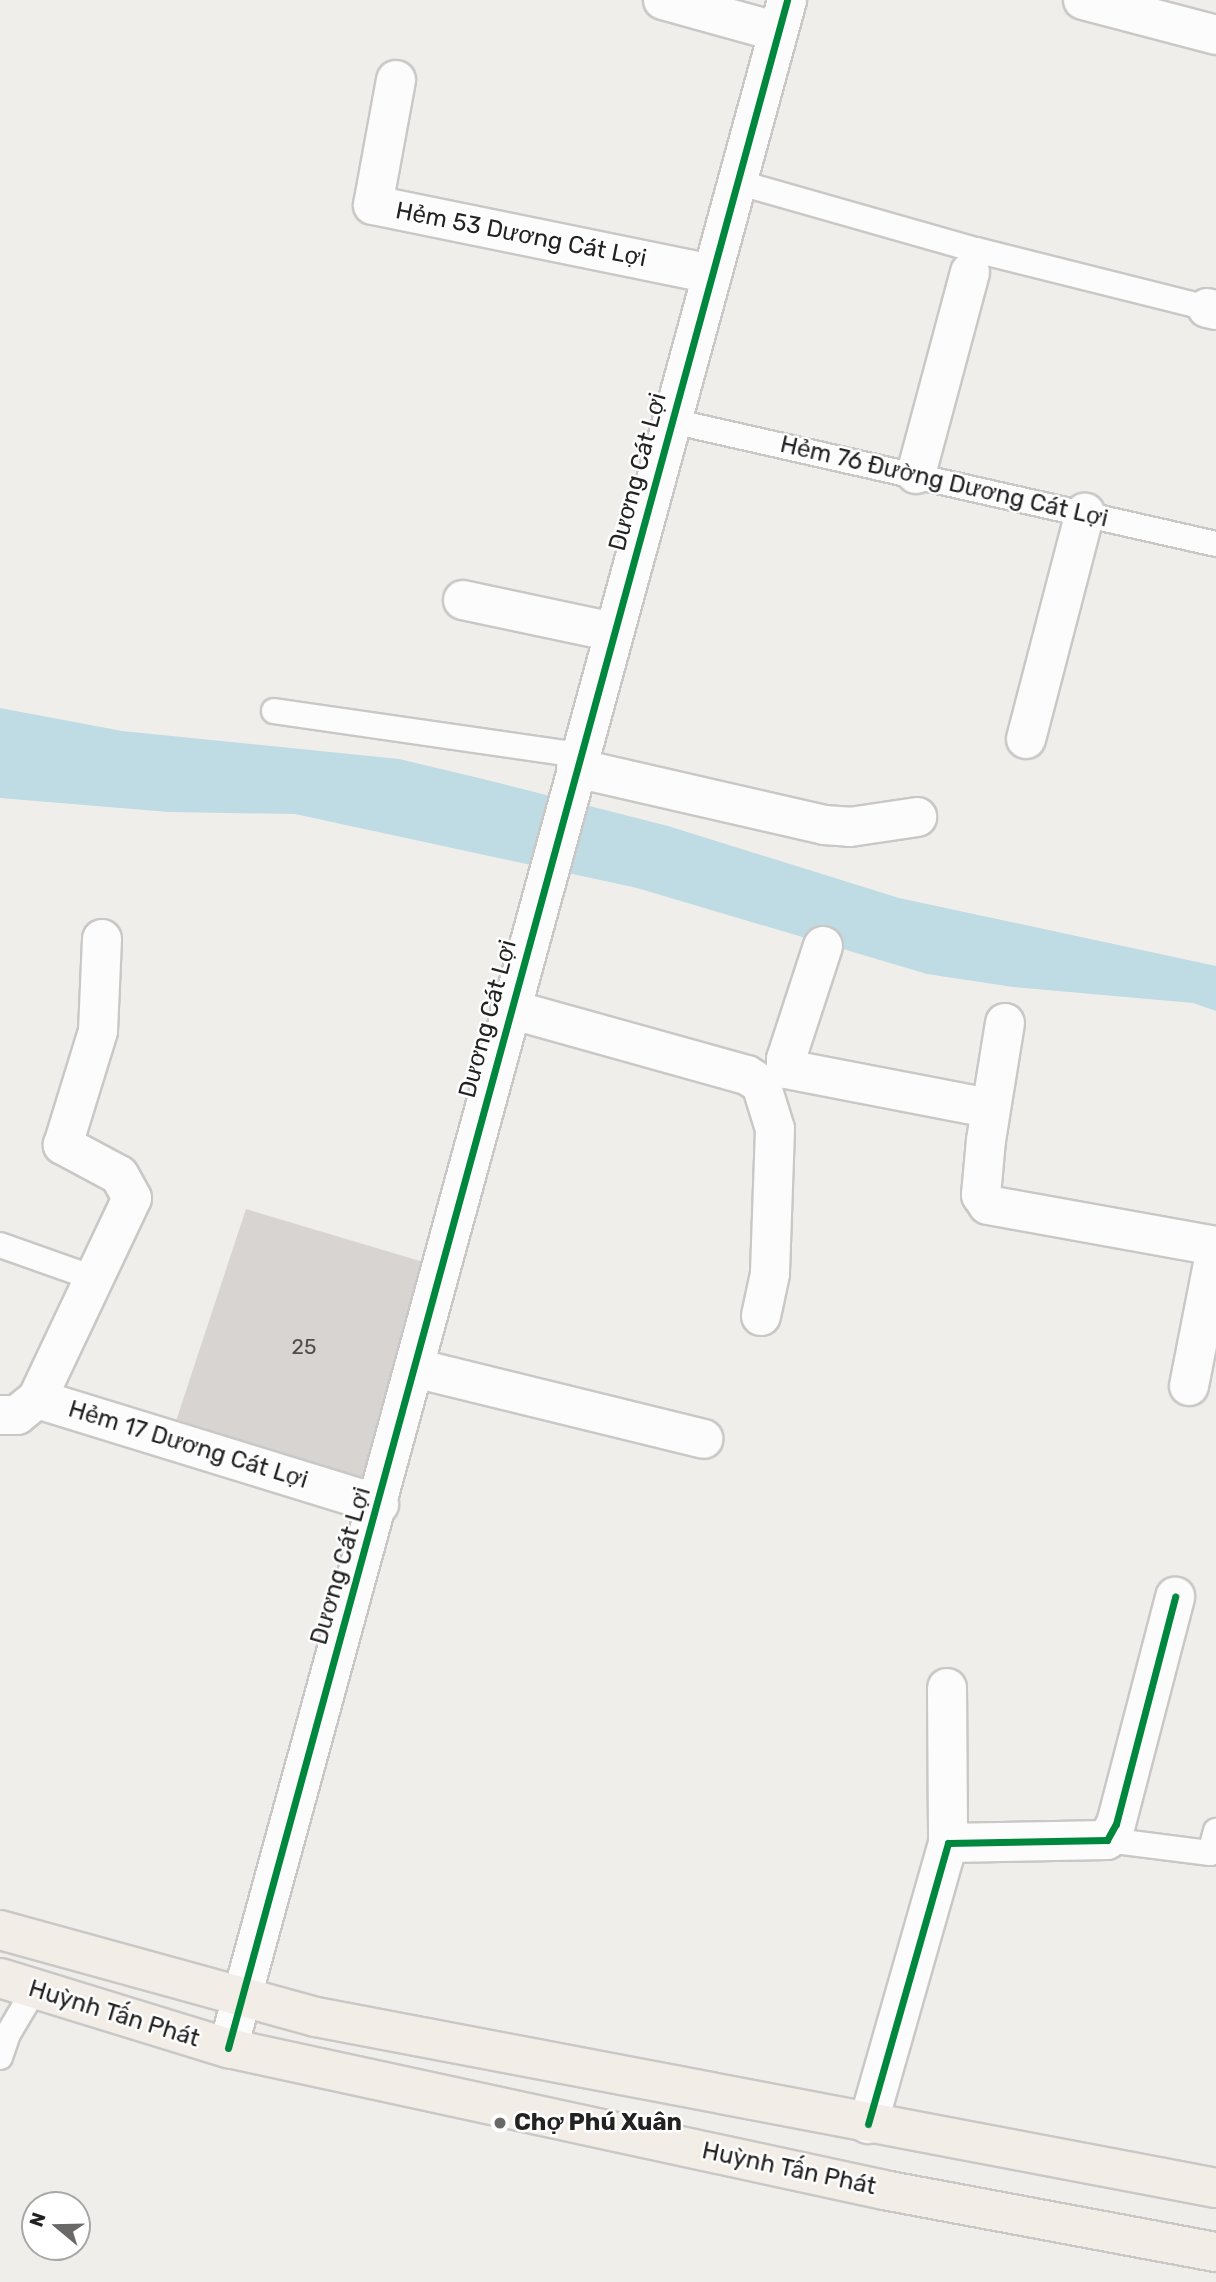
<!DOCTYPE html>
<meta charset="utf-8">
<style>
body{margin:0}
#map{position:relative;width:1216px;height:2282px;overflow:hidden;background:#f0eeeb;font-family:Rubik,sans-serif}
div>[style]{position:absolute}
.water>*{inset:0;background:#bfdbe3}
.building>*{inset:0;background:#d7d4d2}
.roads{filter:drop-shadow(2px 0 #c9c8c7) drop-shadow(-2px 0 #c9c8c7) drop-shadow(0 2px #c9c8c7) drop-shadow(0 -2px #c9c8c7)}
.service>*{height:24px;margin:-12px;padding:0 12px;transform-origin:12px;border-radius:12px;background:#fdfcfc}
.minor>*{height:38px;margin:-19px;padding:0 19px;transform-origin:19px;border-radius:19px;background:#fdfcfc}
.primary>*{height:38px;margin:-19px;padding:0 19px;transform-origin:19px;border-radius:19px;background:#f3ede7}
.cycleway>*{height:7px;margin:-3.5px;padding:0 3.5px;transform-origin:3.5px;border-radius:3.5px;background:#00873e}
.dots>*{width:19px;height:19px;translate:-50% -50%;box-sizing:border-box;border:4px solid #fff;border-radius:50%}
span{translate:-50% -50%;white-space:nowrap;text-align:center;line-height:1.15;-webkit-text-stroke:5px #fff;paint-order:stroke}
.number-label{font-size:21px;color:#4f4e4e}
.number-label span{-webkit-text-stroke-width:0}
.street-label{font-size:24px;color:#222}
.poi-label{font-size:24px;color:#222;font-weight:700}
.left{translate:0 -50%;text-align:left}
.north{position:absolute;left:21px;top:2191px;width:70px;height:70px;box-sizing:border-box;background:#fff;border:2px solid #a7a7a7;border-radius:50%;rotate:289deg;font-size:19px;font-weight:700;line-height:28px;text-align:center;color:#222}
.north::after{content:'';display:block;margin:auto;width:24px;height:32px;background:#6a6968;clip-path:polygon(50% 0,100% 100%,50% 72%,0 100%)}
</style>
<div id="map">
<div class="water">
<div style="clip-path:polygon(0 708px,122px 731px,399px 759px,479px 778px,668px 826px,899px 898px,1216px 966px,1216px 1011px,1193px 1003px,1013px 987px,927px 974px,637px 888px,295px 814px,169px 812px,0 798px)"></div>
</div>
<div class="building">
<div style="clip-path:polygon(246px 1209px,430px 1264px,369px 1492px,173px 1430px)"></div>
</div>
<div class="roads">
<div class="service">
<div style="left:737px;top:182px;width:248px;rotate:15.9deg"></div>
<div style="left:976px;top:250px;width:238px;rotate:14.1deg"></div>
<div style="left:672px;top:421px;width:558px;rotate:12.74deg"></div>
<div style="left:274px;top:711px;width:309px;rotate:8.2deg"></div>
<div style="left:0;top:1245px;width:102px;rotate:19.5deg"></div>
<div style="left:1107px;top:1840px;width:104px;rotate:7.2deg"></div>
<div style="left:1210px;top:1853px;width:23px;rotate:-75deg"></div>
<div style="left:0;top:2057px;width:24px;rotate:-71deg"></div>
<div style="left:8px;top:2034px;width:51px;rotate:-59.4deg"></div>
</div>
<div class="minor">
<div style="left:663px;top:0;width:119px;rotate:15.5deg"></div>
<div style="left:1083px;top:0;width:138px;rotate:14.7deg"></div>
<div style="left:396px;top:80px;width:127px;rotate:100.4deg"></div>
<div style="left:373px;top:205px;width:346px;rotate:11.5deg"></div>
<div style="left:1207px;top:308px;width:9px;rotate:13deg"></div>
<div style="left:916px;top:474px;width:209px;rotate:-75deg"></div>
<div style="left:463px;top:600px;width:154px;rotate:12deg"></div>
<div style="left:1026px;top:739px;width:234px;rotate:-75.4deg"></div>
<div style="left:576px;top:768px;width:254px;rotate:12.9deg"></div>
<div style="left:824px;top:825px;width:26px;rotate:4deg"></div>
<div style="left:850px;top:827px;width:68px;rotate:-8.5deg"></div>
<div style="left:823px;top:946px;width:119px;rotate:108.1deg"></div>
<div style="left:786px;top:1059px;width:10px;rotate:90deg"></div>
<div style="left:786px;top:1069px;width:207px;rotate:10.9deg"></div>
<div style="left:510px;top:1009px;width:246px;rotate:15.6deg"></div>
<div style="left:747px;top:1075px;width:17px;rotate:33deg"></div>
<div style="left:761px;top:1084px;width:47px;rotate:72.7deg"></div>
<div style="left:775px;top:1129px;width:145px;rotate:92deg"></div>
<div style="left:770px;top:1274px;width:43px;rotate:102.1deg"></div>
<div style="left:1005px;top:1023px;width:119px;rotate:99.2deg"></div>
<div style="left:986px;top:1140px;width:55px;rotate:95.2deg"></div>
<div style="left:981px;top:1195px;width:12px;rotate:55deg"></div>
<div style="left:988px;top:1205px;width:232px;rotate:10.2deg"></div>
<div style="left:415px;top:1368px;width:297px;rotate:13.8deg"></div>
<div style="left:1189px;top:1386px;width:141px;rotate:-78.9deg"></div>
<div style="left:37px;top:1399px;width:222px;rotate:-64.7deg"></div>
<div style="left:132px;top:1198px;width:26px;rotate:-119deg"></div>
<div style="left:119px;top:1175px;width:64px;rotate:-151.8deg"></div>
<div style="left:63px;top:1145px;width:119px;rotate:-72.9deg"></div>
<div style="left:98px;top:1031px;width:92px;rotate:-87.5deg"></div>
<div style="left:0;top:1415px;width:17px"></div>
<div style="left:17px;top:1415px;width:26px;rotate:-39deg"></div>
<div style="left:37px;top:1399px;width:358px;rotate:17.1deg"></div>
<div style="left:947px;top:1688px;width:155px;rotate:89.6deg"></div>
<div style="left:228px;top:2048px;width:2123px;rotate:-74.73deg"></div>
<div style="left:868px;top:2124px;width:292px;rotate:-74.1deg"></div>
<div style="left:948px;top:1843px;width:159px;rotate:-1.1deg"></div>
<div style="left:1107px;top:1840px;width:18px;rotate:-61deg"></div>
<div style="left:1116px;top:1824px;width:235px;rotate:-75.4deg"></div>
</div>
<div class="primary">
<div style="left:0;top:1930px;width:328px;rotate:15.4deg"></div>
<div style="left:316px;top:2017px;width:916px;rotate:10.76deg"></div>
<div style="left:0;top:1978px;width:239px;rotate:17.1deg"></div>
<div style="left:228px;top:2048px;width:671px;rotate:12.21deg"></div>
<div style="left:884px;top:2190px;width:338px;rotate:10.6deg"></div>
</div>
</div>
<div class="cycleway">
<div style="left:228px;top:2048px;width:2123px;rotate:-74.73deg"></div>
<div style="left:868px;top:2124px;width:292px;rotate:-74.1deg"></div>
<div style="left:948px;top:1843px;width:159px;rotate:-1.1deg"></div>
<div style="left:1107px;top:1840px;width:18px;rotate:-61deg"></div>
<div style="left:1116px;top:1824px;width:235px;rotate:-75.4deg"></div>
</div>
<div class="dots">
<div style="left:500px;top:2123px;background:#6a6968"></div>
</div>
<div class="number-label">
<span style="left:304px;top:1347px">25</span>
</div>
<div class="street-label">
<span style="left:521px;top:235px;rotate:11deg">Hẻm 53 Dương Cát Lợi</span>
<span style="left:638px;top:472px;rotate:-75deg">Dương Cát Lợi</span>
<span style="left:944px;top:482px;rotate:13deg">Hẻm 76 Đường Dương Cát Lợi</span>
<span style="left:488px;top:1019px;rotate:-75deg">Dương Cát Lợi</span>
<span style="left:188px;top:1445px;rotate:17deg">Hẻm 17 Dương Cát Lợi</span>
<span style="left:341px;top:1566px;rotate:-74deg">Dương Cát Lợi</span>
<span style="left:114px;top:2014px;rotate:17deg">Huỳnh Tấn Phát</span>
<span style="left:789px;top:2169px;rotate:12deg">Huỳnh Tấn Phát</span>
</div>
<div class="poi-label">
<span class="left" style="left:514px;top:2123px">Chợ Phú Xuân</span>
</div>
<div class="north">N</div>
</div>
